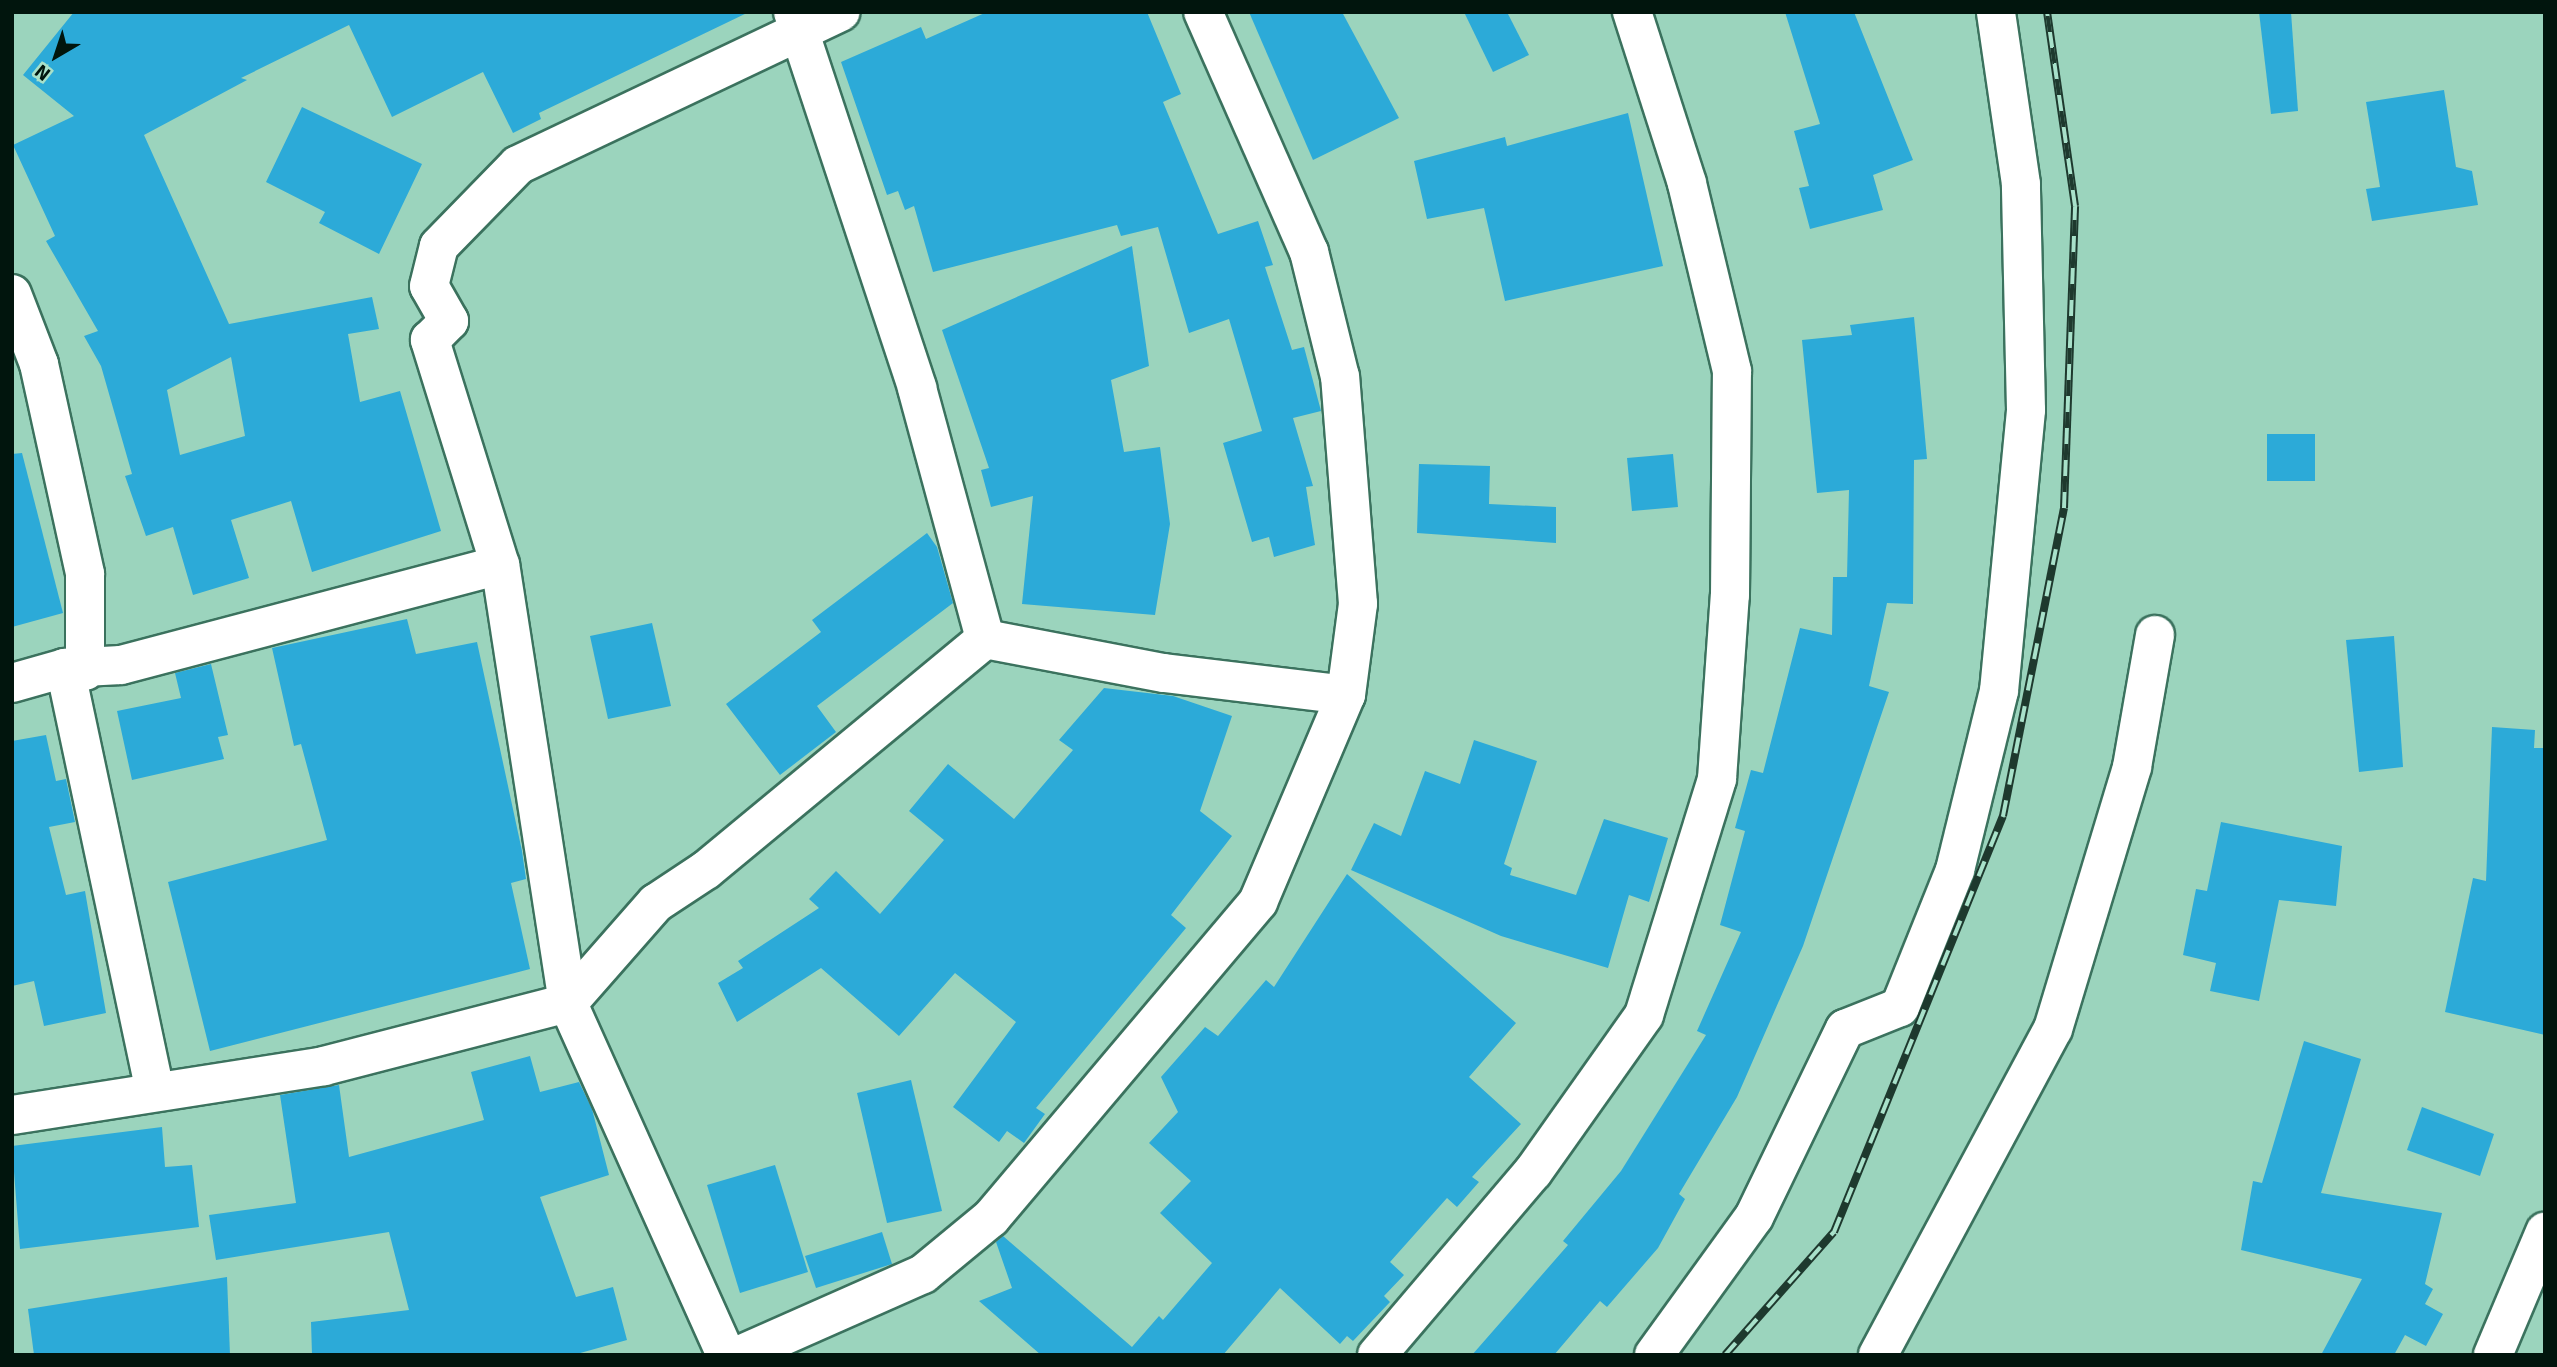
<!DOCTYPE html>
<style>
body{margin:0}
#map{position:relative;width:2557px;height:1367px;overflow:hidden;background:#9bd4bd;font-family:Signika,sans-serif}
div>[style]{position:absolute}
.building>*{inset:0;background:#2caad8}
.roads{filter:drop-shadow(2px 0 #3b725e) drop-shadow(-2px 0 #3b725e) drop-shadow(0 2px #3b725e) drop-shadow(0 -2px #3b725e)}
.minor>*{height:38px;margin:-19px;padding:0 19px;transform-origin:19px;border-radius:19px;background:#fff}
.rail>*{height:8px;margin-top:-4px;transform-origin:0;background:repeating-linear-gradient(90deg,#a8e1ca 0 16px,#1e392e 0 32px);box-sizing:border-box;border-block:2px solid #1e392e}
span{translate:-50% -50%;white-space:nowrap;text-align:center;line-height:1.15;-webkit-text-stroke:7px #a8e1ca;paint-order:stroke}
.frame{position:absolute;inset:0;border:14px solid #01150d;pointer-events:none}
.north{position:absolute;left:21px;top:21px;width:70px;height:70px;-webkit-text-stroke:5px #a8e1ca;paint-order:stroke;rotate:219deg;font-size:19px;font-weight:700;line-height:28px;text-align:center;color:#01150d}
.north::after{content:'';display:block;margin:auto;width:24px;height:32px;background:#01150d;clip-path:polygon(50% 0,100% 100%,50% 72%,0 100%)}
</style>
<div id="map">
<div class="building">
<div style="clip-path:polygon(evenodd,74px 12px,749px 12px,539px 113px,541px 119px,513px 133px,483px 72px,392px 117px,349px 25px,241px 78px,247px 80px,144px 135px,229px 324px,372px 297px,379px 329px,348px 334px,360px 402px,400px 391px,441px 531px,312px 572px,291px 501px,231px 520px,249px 578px,193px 595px,173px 527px,146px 536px,125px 476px,132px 474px,101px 366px,84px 336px,98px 331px,46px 241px,55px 236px,13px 145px,74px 116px,23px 75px,74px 12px,231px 357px,245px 436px,180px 455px,167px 390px,231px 357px)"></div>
<div style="clip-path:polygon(987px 12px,1147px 12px,1181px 94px,1163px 102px,1218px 234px,1258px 221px,1273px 265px,1265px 267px,1292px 350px,1304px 347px,1321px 411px,1293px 418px,1313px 486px,1306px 487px,1315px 545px,1274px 557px,1269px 537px,1252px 542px,1223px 443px,1262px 431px,1229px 319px,1189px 333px,1158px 227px,1121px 236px,1117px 225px,933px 272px,914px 206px,905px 210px,898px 191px,887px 195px,841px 62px,921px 27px,926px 39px)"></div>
<div style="clip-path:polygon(1249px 12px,1342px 12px,1399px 118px,1313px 160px)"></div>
<div style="clip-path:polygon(1464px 12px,1507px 12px,1529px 55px,1493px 72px)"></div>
<div style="clip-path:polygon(1785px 12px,1854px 12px,1913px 160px,1873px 175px,1883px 210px,1810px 229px,1799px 188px,1809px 186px,1794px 131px,1820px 124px)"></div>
<div style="clip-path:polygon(2259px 12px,2291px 12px,2298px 111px,2271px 114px)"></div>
<div style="clip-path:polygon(2444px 90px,2456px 167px,2472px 171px,2478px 205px,2372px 221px,2366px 189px,2380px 187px,2366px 102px)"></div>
<div style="clip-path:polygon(302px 107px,422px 164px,379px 254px,319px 223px,325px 212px,266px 182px)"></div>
<div style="clip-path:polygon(1628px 113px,1663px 266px,1505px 301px,1484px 208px,1427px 219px,1414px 161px,1505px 137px,1507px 146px)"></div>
<div style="clip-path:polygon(1132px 246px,1149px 366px,1111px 380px,1124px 452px,1160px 447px,1170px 524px,1155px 615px,1022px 604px,1033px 496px,991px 507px,981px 470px,989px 468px,942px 330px)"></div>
<div style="clip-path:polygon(1914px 317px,1927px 459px,1914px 460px,1913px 604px,1887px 603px,1869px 686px,1889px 692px,1803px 946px,1737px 1097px,1679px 1194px,1685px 1199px,1658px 1248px,1607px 1307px,1600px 1301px,1554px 1355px,1472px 1355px,1568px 1245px,1563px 1241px,1621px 1171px,1706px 1035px,1697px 1031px,1741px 932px,1720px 925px,1745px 831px,1735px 828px,1751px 770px,1763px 773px,1800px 628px,1832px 635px,1833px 577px,1847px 577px,1849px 490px,1817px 493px,1802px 340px,1852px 335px,1850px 325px)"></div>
<div style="clip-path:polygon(2267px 434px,2315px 434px,2315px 481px,2267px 481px)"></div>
<div style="clip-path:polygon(22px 453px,63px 613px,12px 627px,12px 454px)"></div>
<div style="clip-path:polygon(1673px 454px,1678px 507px,1632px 511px,1627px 458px)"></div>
<div style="clip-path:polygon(1419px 464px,1490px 466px,1489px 504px,1556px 507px,1556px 543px,1417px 533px)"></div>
<div style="clip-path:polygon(927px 533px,937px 547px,953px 603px,817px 706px,836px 732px,780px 775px,726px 704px,821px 632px,812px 620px)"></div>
<div style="clip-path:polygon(407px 619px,416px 654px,477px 642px,522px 851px,526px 879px,511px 883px,530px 969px,210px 1051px,168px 882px,327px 840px,301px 744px,294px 746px,272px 648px)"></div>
<div style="clip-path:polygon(652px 623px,671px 706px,608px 719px,590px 636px)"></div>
<div style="clip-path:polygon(2394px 636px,2403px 767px,2359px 772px,2346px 640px)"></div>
<div style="clip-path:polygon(211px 664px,228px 735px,218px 737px,224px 759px,132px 780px,117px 711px,181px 698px,175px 673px)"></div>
<div style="clip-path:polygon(1104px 688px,1173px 696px,1232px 716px,1200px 811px,1232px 836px,1171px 915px,1186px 928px,1036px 1108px,1045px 1114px,1024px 1143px,1007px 1131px,999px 1142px,953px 1107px,1016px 1022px,955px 973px,899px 1036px,821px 968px,737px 1022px,718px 983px,743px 968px,738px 961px,819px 908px,809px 899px,836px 871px,880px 914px,944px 840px,909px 811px,948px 764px,1014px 819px,1073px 750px,1059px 740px)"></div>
<div style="clip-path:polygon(2492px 727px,2535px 730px,2534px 748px,2545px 748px,2545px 1035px,2445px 1012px,2473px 878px,2486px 881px)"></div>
<div style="clip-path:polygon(46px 735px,56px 781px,66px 779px,75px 822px,49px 827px,66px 895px,85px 891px,106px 1013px,44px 1026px,34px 981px,12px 986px,12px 741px)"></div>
<div style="clip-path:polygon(1474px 740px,1537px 761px,1504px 864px,1512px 868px,1510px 875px,1576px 895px,1604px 819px,1668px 838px,1649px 902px,1629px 895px,1608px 968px,1501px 936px,1351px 870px,1374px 823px,1401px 836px,1425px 771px,1460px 784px)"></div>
<div style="clip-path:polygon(2221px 822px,2342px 846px,2336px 906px,2279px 900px,2259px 1001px,2210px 991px,2216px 963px,2183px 955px,2196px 889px,2207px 891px)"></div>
<div style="clip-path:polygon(1347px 874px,1516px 1023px,1469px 1077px,1521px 1124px,1472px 1177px,1479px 1182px,1457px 1207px,1447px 1198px,1390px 1262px,1404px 1275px,1384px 1296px,1390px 1302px,1353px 1341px,1347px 1336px,1340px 1344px,1280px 1288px,1223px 1355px,1041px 1355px,979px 1301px,1012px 1288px,996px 1242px,1003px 1236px,1132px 1347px,1159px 1316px,1163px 1320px,1212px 1263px,1160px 1213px,1191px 1181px,1149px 1143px,1178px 1112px,1161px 1077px,1205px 1027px,1218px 1036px,1266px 980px,1274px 987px)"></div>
<div style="clip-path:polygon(2304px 1041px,2361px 1059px,2321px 1193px,2442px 1213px,2425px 1284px,2433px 1289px,2425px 1304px,2443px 1314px,2426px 1346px,2405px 1335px,2394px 1355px,2321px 1355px,2362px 1279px,2241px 1250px,2253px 1181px,2262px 1183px)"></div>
<div style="clip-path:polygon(530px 1056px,540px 1092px,579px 1082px,592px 1109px,609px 1175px,540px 1197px,576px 1297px,613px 1287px,627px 1340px,573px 1355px,312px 1355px,311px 1322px,409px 1310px,389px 1232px,216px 1260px,209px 1215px,296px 1203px,280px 1095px,339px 1085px,349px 1157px,484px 1120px,471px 1072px)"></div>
<div style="clip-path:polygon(911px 1080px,942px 1211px,887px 1223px,857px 1093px)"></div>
<div style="clip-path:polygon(2422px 1107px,2494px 1134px,2480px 1176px,2407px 1150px)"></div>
<div style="clip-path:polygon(162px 1127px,165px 1167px,192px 1165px,199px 1227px,20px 1249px,12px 1146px)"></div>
<div style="clip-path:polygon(775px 1165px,808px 1272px,740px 1293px,707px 1185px)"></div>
<div style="clip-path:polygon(882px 1232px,892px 1264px,816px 1288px,805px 1256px)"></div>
<div style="clip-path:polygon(227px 1277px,230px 1355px,34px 1355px,28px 1309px)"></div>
</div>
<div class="roads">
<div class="minor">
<div style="left:793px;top:12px;width:396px;rotate:71.7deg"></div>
<div style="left:917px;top:388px;width:260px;rotate:74.8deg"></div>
<div style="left:985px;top:639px;width:182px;rotate:10.8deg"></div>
<div style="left:1164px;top:673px;width:183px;rotate:6.9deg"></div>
<div style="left:12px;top:294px;width:75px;rotate:68.9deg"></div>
<div style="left:39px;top:364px;width:215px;rotate:77.6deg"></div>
<div style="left:85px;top:574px;width:97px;rotate:90deg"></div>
<div style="left:65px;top:668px;width:429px;rotate:78deg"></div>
<div style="left:12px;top:683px;width:55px;rotate:-15.8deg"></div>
<div style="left:65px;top:668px;width:56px;rotate:-3.1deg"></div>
<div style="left:121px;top:665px;width:392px;rotate:-14.8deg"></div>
<div style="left:12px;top:1115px;width:316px;rotate:-8.9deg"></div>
<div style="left:324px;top:1066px;width:252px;rotate:-14.5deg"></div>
<div style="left:568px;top:1003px;width:133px;rotate:-48.7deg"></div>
<div style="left:656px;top:903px;width:60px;rotate:-33.4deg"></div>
<div style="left:706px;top:870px;width:362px;rotate:-39.6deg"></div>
<div style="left:726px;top:1355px;width:386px;rotate:-114.2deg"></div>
<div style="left:568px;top:1003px;width:443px;rotate:-98.8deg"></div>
<div style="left:500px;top:565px;width:236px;rotate:-107.3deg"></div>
<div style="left:430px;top:340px;width:27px;rotate:-45deg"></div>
<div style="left:449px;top:321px;width:40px;rotate:-119.7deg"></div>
<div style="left:429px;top:286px;width:41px;rotate:-76deg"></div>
<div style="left:439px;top:246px;width:113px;rotate:-45.7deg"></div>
<div style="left:518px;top:165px;width:357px;rotate:-25.4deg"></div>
<div style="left:740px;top:1355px;width:200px;rotate:-23.9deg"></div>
<div style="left:923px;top:1274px;width:88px;rotate:-39.5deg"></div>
<div style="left:991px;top:1218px;width:414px;rotate:-49.8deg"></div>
<div style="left:1258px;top:902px;width:225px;rotate:-67deg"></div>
<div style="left:1346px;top:695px;width:92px;rotate:-82.5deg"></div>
<div style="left:1358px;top:604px;width:228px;rotate:-94.5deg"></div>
<div style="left:1340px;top:377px;width:129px;rotate:-103.9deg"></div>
<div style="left:1309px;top:252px;width:262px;rotate:-113.8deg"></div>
<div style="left:1377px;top:1355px;width:240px;rotate:-49.6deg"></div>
<div style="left:1533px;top:1172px;width:192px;rotate:-54.7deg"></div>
<div style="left:1644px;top:1015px;width:247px;rotate:-72.8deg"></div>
<div style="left:1717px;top:779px;width:184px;rotate:-86deg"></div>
<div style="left:1730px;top:595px;width:224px;rotate:-89.5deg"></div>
<div style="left:1732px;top:371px;width:193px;rotate:-103.5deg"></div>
<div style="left:1687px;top:183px;width:180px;rotate:-107.8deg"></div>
<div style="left:1654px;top:1355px;width:170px;rotate:-54.1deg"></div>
<div style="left:1754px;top:1217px;width:209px;rotate:-64.2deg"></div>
<div style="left:1845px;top:1029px;width:59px;rotate:-21.8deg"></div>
<div style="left:1900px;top:1007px;width:148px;rotate:-68.1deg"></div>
<div style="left:1955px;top:870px;width:184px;rotate:-76.2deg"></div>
<div style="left:1999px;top:691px;width:282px;rotate:-84.5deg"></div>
<div style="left:2026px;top:410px;width:226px;rotate:-91.3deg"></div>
<div style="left:2021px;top:184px;width:174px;rotate:-98.3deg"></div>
<div style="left:1878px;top:1355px;width:370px;rotate:-61.8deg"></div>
<div style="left:2053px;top:1029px;width:274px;rotate:-73.2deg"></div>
<div style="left:2132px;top:767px;width:134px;rotate:-80.1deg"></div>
<div style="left:2493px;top:1355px;width:134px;rotate:-67.1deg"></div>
</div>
</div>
<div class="rail">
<div style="left:1725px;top:1355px;width:164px;rotate:-48.5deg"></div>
<div style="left:1834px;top:1232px;width:449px;rotate:-67.9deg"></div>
<div style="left:2003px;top:816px;width:314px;rotate:-78.8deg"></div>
<div style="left:2064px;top:508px;width:302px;rotate:-87.9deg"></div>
<div style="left:2075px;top:206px;width:196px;rotate:-98.2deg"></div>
</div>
<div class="frame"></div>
<div class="north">N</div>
</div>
